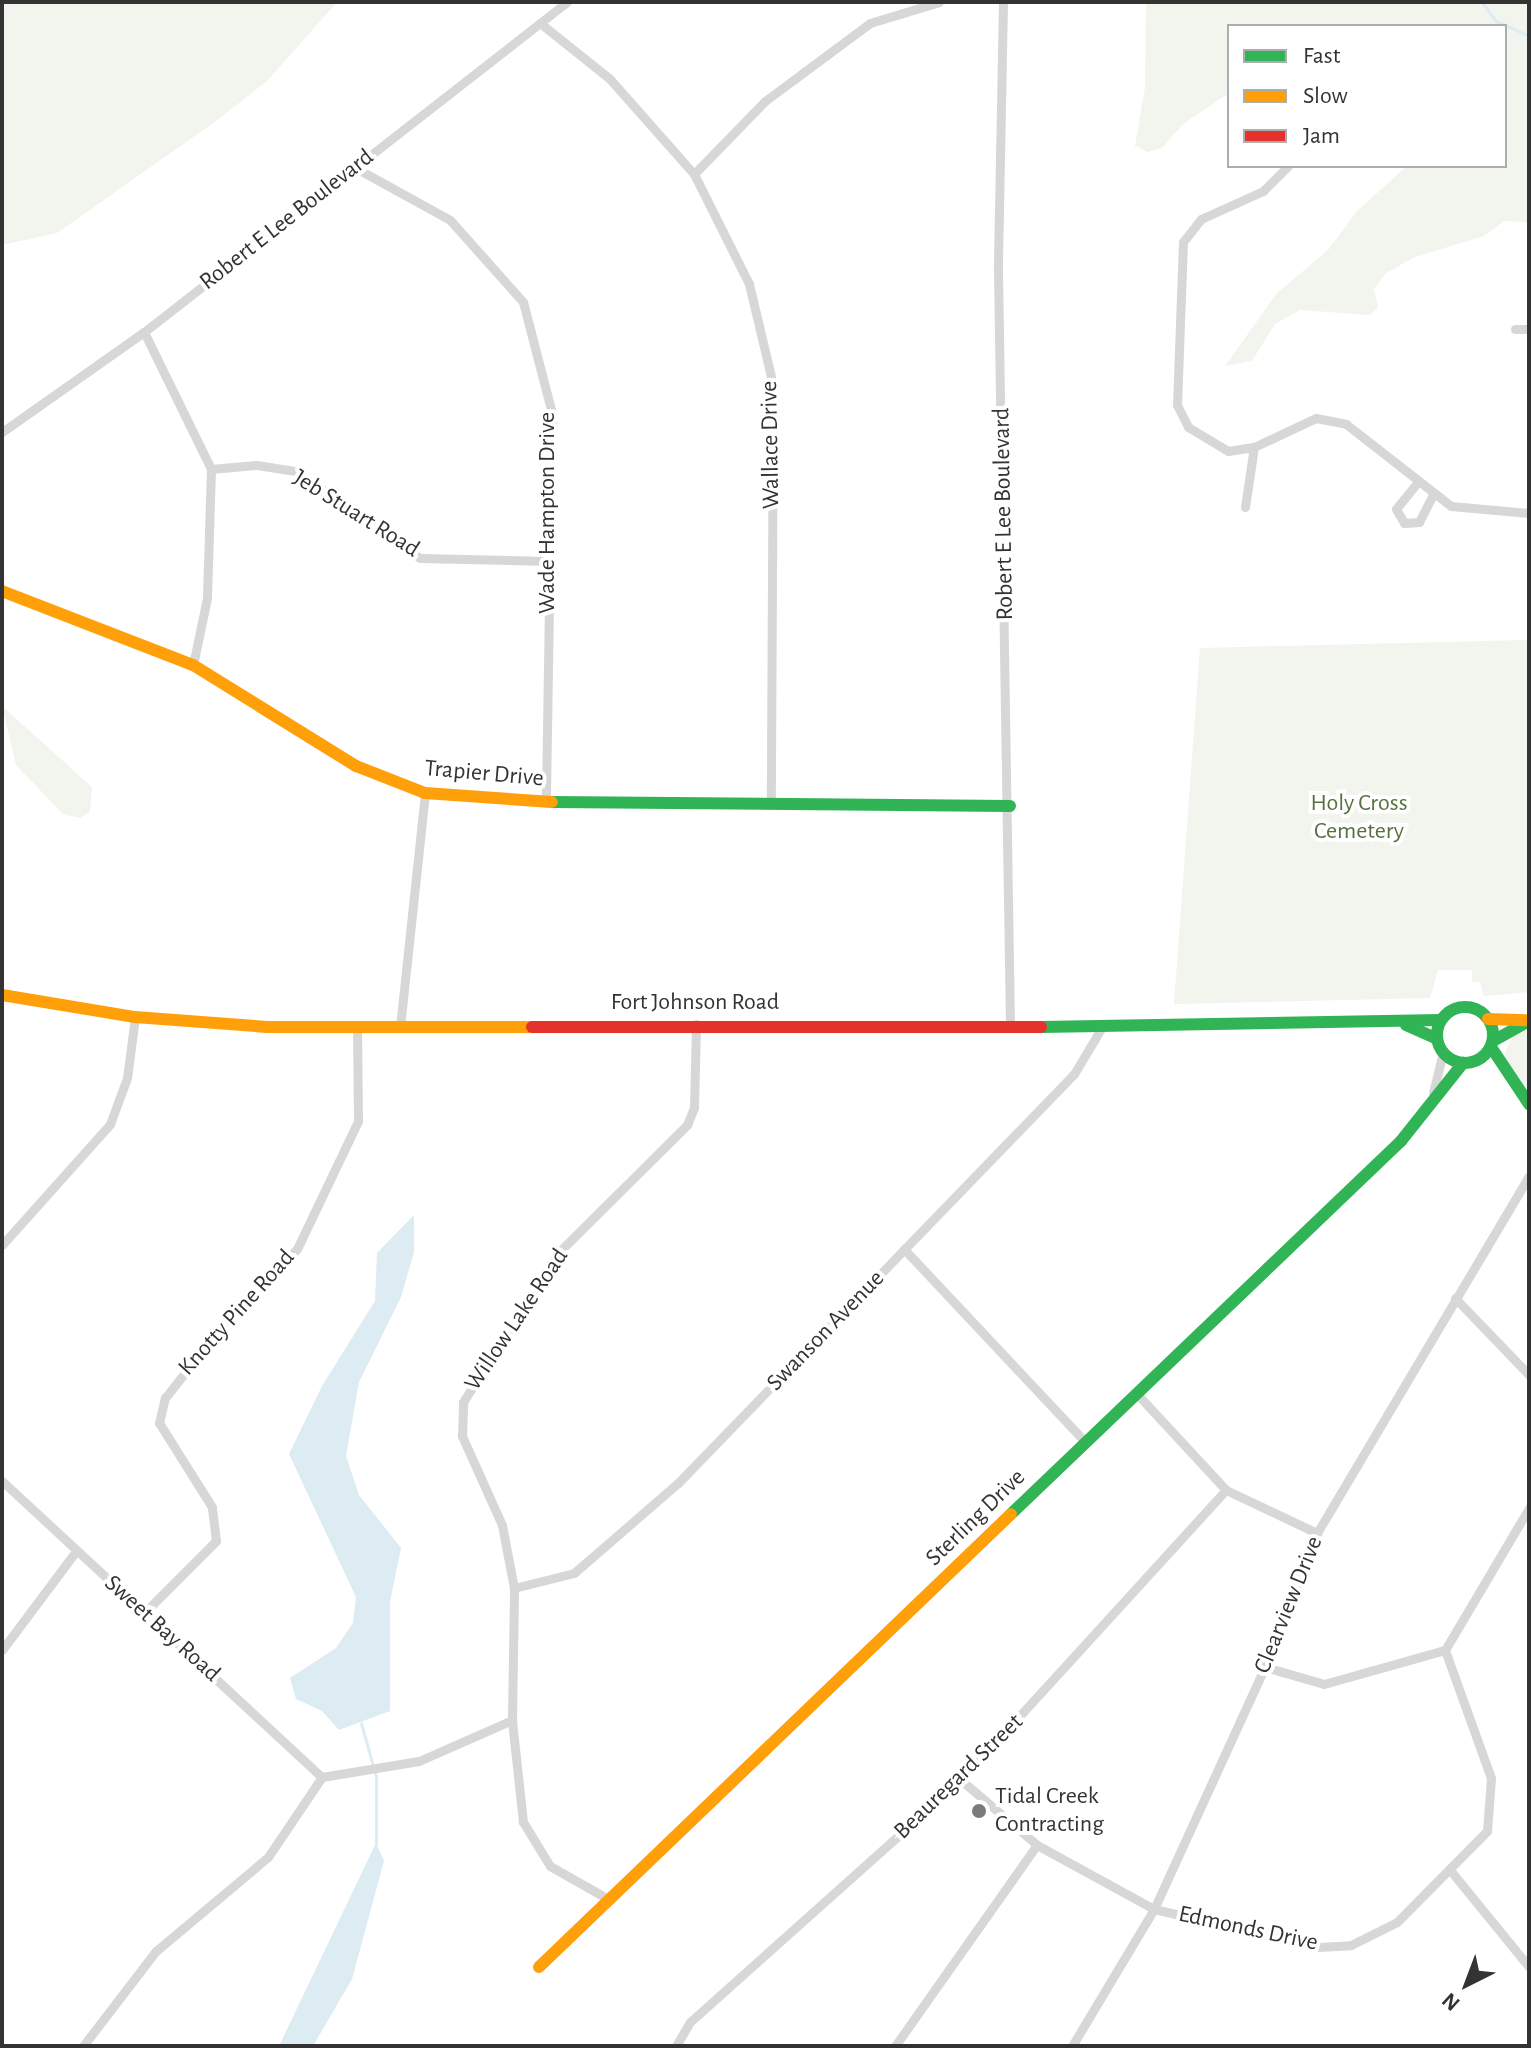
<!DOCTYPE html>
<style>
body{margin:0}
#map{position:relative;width:1531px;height:2048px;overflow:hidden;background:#fff;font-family:"Alegreya Sans",sans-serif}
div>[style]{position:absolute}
.green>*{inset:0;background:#f1f5ed}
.water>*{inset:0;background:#ddebf3}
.stream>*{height:3px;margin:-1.5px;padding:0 1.5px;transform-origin:1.5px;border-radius:1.5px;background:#ddebf3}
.street>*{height:9px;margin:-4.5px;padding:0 4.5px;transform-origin:4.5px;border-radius:4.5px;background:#d7d7d7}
.fast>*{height:12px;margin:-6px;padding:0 6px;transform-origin:6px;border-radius:6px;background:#30b455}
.fast>.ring{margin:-6px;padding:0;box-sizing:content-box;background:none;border:12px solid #30b455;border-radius:50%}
.slow>*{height:12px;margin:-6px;padding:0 6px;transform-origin:6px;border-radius:6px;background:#ff9f0a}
.jam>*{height:12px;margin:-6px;padding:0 6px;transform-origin:6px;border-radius:6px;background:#e5322d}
.dots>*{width:22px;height:22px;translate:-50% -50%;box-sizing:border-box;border:4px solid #fff;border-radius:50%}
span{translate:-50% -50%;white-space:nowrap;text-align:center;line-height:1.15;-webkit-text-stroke:8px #fff;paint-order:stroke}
.street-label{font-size:24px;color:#333}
.park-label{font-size:24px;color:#56703f}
.poi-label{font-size:24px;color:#333}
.left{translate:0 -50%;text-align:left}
.frame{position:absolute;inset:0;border:4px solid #333;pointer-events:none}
.legend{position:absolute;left:1227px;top:24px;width:280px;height:144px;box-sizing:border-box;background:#fff;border:2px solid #adadad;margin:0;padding:10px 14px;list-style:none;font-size:24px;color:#333}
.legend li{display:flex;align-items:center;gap:16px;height:40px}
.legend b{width:40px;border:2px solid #adadad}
.north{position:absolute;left:1427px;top:1944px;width:80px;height:80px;-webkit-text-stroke:6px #fff;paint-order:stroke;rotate:222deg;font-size:22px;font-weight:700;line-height:32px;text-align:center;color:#333}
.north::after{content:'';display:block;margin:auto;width:28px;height:36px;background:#333;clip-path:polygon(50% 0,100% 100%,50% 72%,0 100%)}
</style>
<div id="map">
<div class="green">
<div style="clip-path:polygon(2px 2px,337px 2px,267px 81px,216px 121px,57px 233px,2px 245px)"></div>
<div style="clip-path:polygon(1146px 2px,1529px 2px,1529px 222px,1504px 221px,1484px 236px,1415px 257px,1386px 273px,1374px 289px,1378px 307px,1370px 315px,1300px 310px,1275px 324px,1252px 361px,1225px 366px,1277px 293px,1328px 250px,1357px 211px,1407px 166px,1505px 166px,1505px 26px,1229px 26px,1229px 93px,1183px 124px,1162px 148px,1148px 152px,1135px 146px,1145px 87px)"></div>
<div style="clip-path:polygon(1529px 640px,1529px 992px,1484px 996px,1480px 982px,1472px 982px,1472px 970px,1438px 970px,1430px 998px,1174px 1004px,1200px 648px)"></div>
<div style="clip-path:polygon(2px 706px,92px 787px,90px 812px,80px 818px,63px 814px,16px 765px)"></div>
<div style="clip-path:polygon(1529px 1028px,1529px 1093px,1504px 1055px,1512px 1037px)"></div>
</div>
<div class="water">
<div style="clip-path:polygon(414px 1215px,414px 1252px,401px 1297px,359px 1382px,346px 1456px,359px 1495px,401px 1548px,390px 1602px,390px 1711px,339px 1730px,322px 1711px,296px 1699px,290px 1678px,336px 1648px,353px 1623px,356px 1597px,289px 1454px,322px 1386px,375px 1301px,377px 1253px)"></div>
<div style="clip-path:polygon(376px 1843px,384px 1861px,352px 1979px,313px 2046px,279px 2046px)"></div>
</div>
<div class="stream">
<div style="left:1482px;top:2px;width:24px;rotate:54deg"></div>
<div style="left:1496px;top:21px;width:36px;rotate:24deg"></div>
<div style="left:361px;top:1723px;width:56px;rotate:74.5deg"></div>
<div style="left:376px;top:1777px;width:66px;rotate:90deg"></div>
</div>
<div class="street">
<div style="left:1003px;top:2px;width:269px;rotate:91.1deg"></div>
<div style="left:998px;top:271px;width:755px;rotate:89.09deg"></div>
<div style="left:540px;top:23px;width:88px;rotate:38.6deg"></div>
<div style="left:609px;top:78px;width:128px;rotate:48.5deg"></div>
<div style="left:694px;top:174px;width:123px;rotate:63.4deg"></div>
<div style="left:749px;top:284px;width:104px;rotate:76.6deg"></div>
<div style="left:773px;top:385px;width:419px;rotate:90.3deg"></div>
<div style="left:1288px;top:166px;width:35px;rotate:135deg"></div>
<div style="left:1263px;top:191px;width:68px;rotate:155.7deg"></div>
<div style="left:1201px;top:219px;width:29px;rotate:128deg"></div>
<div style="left:1183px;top:242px;width:163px;rotate:92.1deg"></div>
<div style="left:1177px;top:405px;width:25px;rotate:63deg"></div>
<div style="left:1188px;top:427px;width:47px;rotate:31deg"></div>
<div style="left:1228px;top:451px;width:26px;rotate:-9deg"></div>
<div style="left:1254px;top:447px;width:68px;rotate:-25.1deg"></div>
<div style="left:1316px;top:418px;width:31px;rotate:11deg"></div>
<div style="left:1346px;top:424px;width:133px;rotate:38deg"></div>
<div style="left:1451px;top:506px;width:78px;rotate:5.1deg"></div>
<div style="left:354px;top:167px;width:110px;rotate:28.9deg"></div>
<div style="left:450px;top:220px;width:110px;rotate:48.3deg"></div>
<div style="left:523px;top:302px;width:115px;rotate:75.4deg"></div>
<div style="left:552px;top:413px;width:389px;rotate:90.9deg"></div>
<div style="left:694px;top:174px;width:102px;rotate:-45.8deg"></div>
<div style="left:765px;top:101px;width:131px;rotate:-36.6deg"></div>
<div style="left:870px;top:23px;width:72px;rotate:-16.9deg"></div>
<div style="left:1515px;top:329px;width:14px"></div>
<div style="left:144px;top:332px;width:153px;rotate:63.9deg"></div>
<div style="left:211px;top:469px;width:129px;rotate:91.8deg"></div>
<div style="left:207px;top:598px;width:68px;rotate:101.8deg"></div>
<div style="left:2px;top:432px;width:174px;rotate:-35.2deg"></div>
<div style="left:144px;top:332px;width:536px;rotate:-37.96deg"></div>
<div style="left:211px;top:469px;width:46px;rotate:-5deg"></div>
<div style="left:257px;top:465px;width:39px;rotate:9deg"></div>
<div style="left:296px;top:471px;width:151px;rotate:35.1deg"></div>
<div style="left:420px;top:558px;width:128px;rotate:1.3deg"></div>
<div style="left:1417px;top:483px;width:33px;rotate:129deg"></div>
<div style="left:1396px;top:509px;width:16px;rotate:60deg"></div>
<div style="left:1404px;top:523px;width:15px;rotate:-4deg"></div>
<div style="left:1419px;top:522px;width:30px;rotate:-63deg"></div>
<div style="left:1245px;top:507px;width:61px;rotate:-81.5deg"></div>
<div style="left:400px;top:1027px;width:235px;rotate:-83.9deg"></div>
<div style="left:1433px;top:1093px;width:42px;rotate:-76.3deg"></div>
<div style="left:2px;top:1245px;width:162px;rotate:-48.2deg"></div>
<div style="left:110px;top:1124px;width:49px;rotate:-69.7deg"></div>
<div style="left:127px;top:1078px;width:62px;rotate:-82.5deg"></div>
<div style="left:904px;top:1249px;width:265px;rotate:46.8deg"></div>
<div style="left:1455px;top:1298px;width:107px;rotate:46.1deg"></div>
<div style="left:1138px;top:1395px;width:129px;rotate:47.2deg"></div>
<div style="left:1226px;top:1490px;width:101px;rotate:25.3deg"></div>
<div style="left:2px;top:1481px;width:436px;rotate:42.8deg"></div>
<div style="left:514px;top:1588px;width:62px;rotate:-14deg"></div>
<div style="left:574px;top:1573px;width:138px;rotate:-40.9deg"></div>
<div style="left:678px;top:1483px;width:569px;rotate:-45.93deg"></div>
<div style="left:1074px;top:1074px;width:55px;rotate:-59.2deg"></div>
<div style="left:145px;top:1612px;width:100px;rotate:-45deg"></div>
<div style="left:216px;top:1541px;width:34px;rotate:-97deg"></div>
<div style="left:212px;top:1507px;width:99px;rotate:-122.2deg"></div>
<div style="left:159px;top:1423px;width:26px;rotate:-77deg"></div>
<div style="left:165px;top:1398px;width:113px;rotate:-51.8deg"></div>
<div style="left:235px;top:1309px;width:86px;rotate:-44.1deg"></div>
<div style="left:297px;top:1249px;width:142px;rotate:-64.5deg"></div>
<div style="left:358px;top:1121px;width:94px;rotate:-90.6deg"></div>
<div style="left:2px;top:1650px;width:124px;rotate:-53.2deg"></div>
<div style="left:1265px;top:1667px;width:61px;rotate:16.1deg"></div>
<div style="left:1324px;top:1684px;width:126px;rotate:-15.7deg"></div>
<div style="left:1445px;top:1650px;width:165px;rotate:-59.4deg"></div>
<div style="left:322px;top:1777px;width:98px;rotate:-9.4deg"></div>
<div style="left:419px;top:1761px;width:102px;rotate:-23.8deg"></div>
<div style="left:961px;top:1780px;width:100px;rotate:40.5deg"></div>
<div style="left:1037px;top:1845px;width:133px;rotate:28.7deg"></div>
<div style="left:1154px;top:1909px;width:168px;rotate:13deg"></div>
<div style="left:1318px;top:1947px;width:33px;rotate:-3deg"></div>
<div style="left:1351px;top:1945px;width:51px;rotate:-26.6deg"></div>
<div style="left:1397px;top:1922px;width:128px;rotate:-45.3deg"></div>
<div style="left:1487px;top:1831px;width:53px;rotate:-85.7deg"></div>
<div style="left:1491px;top:1778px;width:136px;rotate:-109.8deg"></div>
<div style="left:1450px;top:1870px;width:125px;rotate:50.8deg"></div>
<div style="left:610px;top:1900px;width:69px;rotate:-150.5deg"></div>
<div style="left:550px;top:1866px;width:52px;rotate:-121.5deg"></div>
<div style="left:523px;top:1822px;width:103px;rotate:-96.2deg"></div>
<div style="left:512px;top:1720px;width:132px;rotate:-89.1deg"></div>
<div style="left:514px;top:1588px;width:64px;rotate:-100.8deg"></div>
<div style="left:502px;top:1525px;width:98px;rotate:-114.2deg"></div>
<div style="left:462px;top:1436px;width:34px;rotate:-88deg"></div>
<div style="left:463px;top:1402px;width:177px;rotate:-57.5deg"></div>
<div style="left:558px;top:1253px;width:182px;rotate:-44.8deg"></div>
<div style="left:687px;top:1125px;width:18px;rotate:-68deg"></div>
<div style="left:694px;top:1108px;width:84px;rotate:-88.6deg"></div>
<div style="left:83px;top:2046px;width:120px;rotate:-52.5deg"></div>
<div style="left:156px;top:1951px;width:146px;rotate:-40deg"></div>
<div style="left:268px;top:1857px;width:97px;rotate:-56deg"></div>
<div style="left:676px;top:2046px;width:28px;rotate:-60deg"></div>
<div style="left:690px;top:2022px;width:363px;rotate:-41.8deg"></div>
<div style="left:961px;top:1780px;width:393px;rotate:-47.6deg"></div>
<div style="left:895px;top:2046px;width:246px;rotate:-54.8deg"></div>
<div style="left:1072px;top:2046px;width:160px;rotate:-59.1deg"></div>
<div style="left:1154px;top:1909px;width:266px;rotate:-65.4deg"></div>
<div style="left:1265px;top:1667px;width:144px;rotate:-68.8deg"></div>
<div style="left:1317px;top:1533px;width:415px;rotate:-59.3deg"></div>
</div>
<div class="fast">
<div style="left:552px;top:802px;width:458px;rotate:0.5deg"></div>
<div class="ring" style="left:1437px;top:1007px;width:44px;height:44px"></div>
<div style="left:1406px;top:1025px;width:34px;rotate:24deg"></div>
<div style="left:1041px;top:1027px;width:400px;rotate:-1deg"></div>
<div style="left:1493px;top:1041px;width:41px;rotate:-29.1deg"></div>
<div style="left:1491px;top:1047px;width:69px;rotate:56.3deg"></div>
<div style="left:1011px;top:1514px;width:540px;rotate:-43.72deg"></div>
<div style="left:1401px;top:1141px;width:100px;rotate:-51.5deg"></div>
</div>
<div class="slow">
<div style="left:2px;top:591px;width:205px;rotate:21.2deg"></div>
<div style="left:193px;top:665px;width:192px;rotate:31.8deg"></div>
<div style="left:356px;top:766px;width:74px;rotate:21.4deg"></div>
<div style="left:425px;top:793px;width:127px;rotate:4.1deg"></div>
<div style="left:2px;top:995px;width:135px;rotate:9.4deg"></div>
<div style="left:135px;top:1017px;width:132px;rotate:4.3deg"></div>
<div style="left:267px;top:1027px;width:265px"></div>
<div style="left:1488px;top:1019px;width:38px;rotate:2deg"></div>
<div style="left:539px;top:1967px;width:654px;rotate:-43.82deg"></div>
</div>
<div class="jam">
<div style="left:532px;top:1027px;width:509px"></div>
</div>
<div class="dots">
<div style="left:979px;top:1811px;background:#7a7a7a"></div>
</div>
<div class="street-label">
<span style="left:287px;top:220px;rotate:-38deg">Robert E Lee Boulevard</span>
<span style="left:771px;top:445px;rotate:-91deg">Wallace Drive</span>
<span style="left:548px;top:513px;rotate:-90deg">Wade Hampton Drive</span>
<span style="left:356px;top:514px;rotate:32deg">Jeb Stuart Road</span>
<span style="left:1004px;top:514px;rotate:-91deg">Robert E Lee Boulevard</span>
<span style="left:484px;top:774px;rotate:5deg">Trapier Drive</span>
<span style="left:695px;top:1003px">Fort Johnson Road</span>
<span style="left:237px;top:1313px;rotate:-48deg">Knotty Pine Road</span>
<span style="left:517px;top:1320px;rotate:-56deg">Willow Lake Road</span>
<span style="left:826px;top:1331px;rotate:-46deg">Swanson Avenue</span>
<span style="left:976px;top:1518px;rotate:-44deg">Sterling Drive</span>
<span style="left:1289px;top:1605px;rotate:-68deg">Clearview Drive</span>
<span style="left:162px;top:1629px;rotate:42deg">Sweet Bay Road</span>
<span style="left:959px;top:1777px;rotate:-44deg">Beauregard Street</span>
<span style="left:1248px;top:1929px;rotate:12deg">Edmonds Drive</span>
</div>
<div class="park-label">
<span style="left:1359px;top:818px">Holy Cross<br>Cemetery</span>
</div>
<div class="poi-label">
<span class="left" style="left:995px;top:1811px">Tidal Creek<br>Contracting</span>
</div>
<div class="frame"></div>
<ul class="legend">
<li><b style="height:10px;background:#30b455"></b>Fast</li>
<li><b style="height:10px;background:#ff9f0a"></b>Slow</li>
<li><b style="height:10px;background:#e5322d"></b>Jam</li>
</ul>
<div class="north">N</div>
</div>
